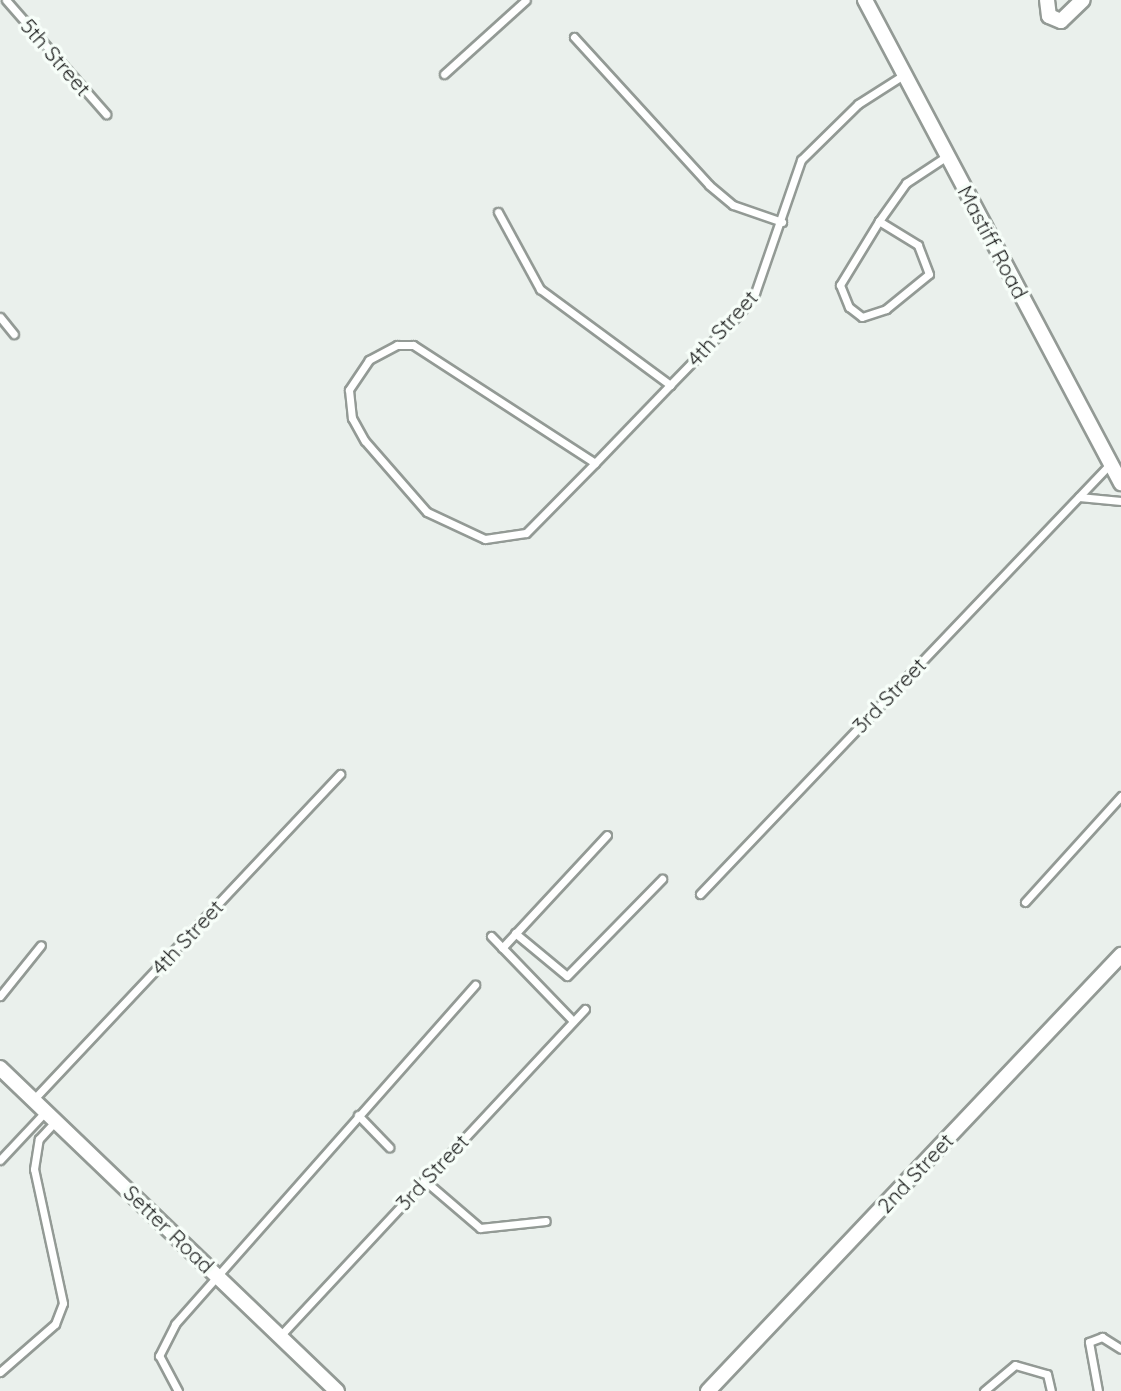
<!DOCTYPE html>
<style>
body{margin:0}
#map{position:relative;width:1121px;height:1391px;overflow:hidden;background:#eaf0ec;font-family:Quicksand,sans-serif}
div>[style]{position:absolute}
.roads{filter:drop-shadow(2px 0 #939a95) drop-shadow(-2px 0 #939a95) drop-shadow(0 2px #939a95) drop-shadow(0 -2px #939a95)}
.lane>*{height:7px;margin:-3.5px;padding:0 3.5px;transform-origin:3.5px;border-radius:3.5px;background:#fff}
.street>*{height:14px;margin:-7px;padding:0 7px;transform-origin:7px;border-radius:7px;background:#fff}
span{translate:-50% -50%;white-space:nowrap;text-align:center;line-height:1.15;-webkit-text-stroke:7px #f7fef9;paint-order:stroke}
.street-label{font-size:21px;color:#222423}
</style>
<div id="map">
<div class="roads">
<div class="lane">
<div style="left:6px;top:0;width:152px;rotate:48.7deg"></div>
<div style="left:574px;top:37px;width:200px;rotate:47.6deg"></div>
<div style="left:709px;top:185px;width:31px;rotate:40deg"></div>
<div style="left:733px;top:205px;width:52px;rotate:19.1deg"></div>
<div style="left:444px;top:74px;width:110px;rotate:-42.1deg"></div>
<div style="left:498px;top:212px;width:88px;rotate:61.4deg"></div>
<div style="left:540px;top:289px;width:162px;rotate:36.4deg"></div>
<div style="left:879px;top:221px;width:75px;rotate:121.4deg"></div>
<div style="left:840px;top:285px;width:24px;rotate:68deg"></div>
<div style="left:849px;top:307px;width:16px;rotate:38deg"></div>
<div style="left:862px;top:317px;width:25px;rotate:-18deg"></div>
<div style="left:886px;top:309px;width:55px;rotate:-39.1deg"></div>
<div style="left:929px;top:274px;width:31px;rotate:-111deg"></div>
<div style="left:918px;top:245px;width:46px;rotate:-148.4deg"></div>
<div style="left:879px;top:221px;width:47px;rotate:-54.6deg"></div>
<div style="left:906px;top:183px;width:49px;rotate:-33.4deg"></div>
<div style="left:0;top:317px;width:22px;rotate:51deg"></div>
<div style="left:595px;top:463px;width:217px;rotate:-147deg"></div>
<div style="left:413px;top:345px;width:16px;rotate:180deg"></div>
<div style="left:397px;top:345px;width:32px;rotate:152deg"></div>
<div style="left:369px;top:360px;width:36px;rotate:124deg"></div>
<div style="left:349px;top:390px;width:28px;rotate:84deg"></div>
<div style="left:352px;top:418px;width:26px;rotate:61deg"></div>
<div style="left:365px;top:441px;width:94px;rotate:48.9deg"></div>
<div style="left:427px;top:512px;width:64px;rotate:25deg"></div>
<div style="left:485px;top:539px;width:41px;rotate:-8.3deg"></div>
<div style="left:526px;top:533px;width:98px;rotate:-45.4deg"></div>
<div style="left:595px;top:463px;width:108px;rotate:-46.1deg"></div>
<div style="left:670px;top:385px;width:102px;rotate:-45.8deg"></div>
<div style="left:741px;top:312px;width:24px;rotate:-54deg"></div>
<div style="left:755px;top:293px;width:141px;rotate:-70.9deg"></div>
<div style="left:801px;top:160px;width:80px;rotate:-44.5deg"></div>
<div style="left:858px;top:104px;width:56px;rotate:-32.6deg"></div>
<div style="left:1079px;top:497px;width:42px;rotate:5.4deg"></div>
<div style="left:700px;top:894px;width:594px;rotate:-46.36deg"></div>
<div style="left:1025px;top:902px;width:143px;rotate:-47.8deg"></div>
<div style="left:515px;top:933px;width:67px;rotate:39.6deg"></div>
<div style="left:567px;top:976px;width:136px;rotate:-45.6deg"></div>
<div style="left:491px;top:936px;width:118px;rotate:46deg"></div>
<div style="left:502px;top:948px;width:154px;rotate:-47.1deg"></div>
<div style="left:0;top:996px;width:65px;rotate:-51.2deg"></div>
<div style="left:33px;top:1100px;width:448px;rotate:-46.7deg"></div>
<div style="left:358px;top:1115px;width:45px;rotate:45.9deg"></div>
<div style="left:0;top:1160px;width:66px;rotate:-46.8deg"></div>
<div style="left:424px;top:1180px;width:74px;rotate:40.6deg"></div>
<div style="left:480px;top:1228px;width:66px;rotate:-6.1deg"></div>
<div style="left:280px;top:1336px;width:447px;rotate:-47deg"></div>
<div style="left:0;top:1372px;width:73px;rotate:-41.1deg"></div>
<div style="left:55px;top:1324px;width:22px;rotate:-69deg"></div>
<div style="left:63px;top:1303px;width:137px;rotate:-102.2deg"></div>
<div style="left:34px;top:1169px;width:30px;rotate:-81deg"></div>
<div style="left:39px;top:1139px;width:25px;rotate:-47deg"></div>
<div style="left:178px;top:1391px;width:40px;rotate:-118deg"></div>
<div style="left:159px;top:1356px;width:36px;rotate:-63deg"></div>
<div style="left:175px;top:1324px;width:453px;rotate:-48.5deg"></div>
<div style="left:984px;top:1391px;width:40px;rotate:-40deg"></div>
<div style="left:1015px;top:1365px;width:33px;rotate:16deg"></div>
<div style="left:1047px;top:1374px;width:17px;rotate:77deg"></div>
<div style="left:1098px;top:1391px;width:50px;rotate:-100.4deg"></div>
<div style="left:1089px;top:1342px;width:14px;rotate:-21deg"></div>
<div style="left:1102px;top:1337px;width:22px;rotate:32deg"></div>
</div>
<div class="street">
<div style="left:865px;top:0;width:547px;rotate:62.08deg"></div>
<div style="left:1047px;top:0;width:16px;rotate:83deg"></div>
<div style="left:1049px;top:16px;width:13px;rotate:23deg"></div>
<div style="left:1061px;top:21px;width:30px;rotate:-44deg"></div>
<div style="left:0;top:1068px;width:467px;rotate:43.8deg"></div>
<div style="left:708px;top:1391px;width:601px;rotate:-46.55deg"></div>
</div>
</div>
<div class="street-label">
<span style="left:56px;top:57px;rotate:49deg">5th Street</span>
<span style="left:993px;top:242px;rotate:62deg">Mastiff Road</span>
<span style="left:722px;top:328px;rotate:-48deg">4th Street</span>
<span style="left:889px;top:695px;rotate:-46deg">3rd Street</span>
<span style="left:187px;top:937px;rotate:-47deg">4th Street</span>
<span style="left:432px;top:1172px;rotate:-47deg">3rd Street</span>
<span style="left:915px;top:1173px;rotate:-47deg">2nd Street</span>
<span style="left:169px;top:1229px;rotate:44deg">Setter Road</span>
</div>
</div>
